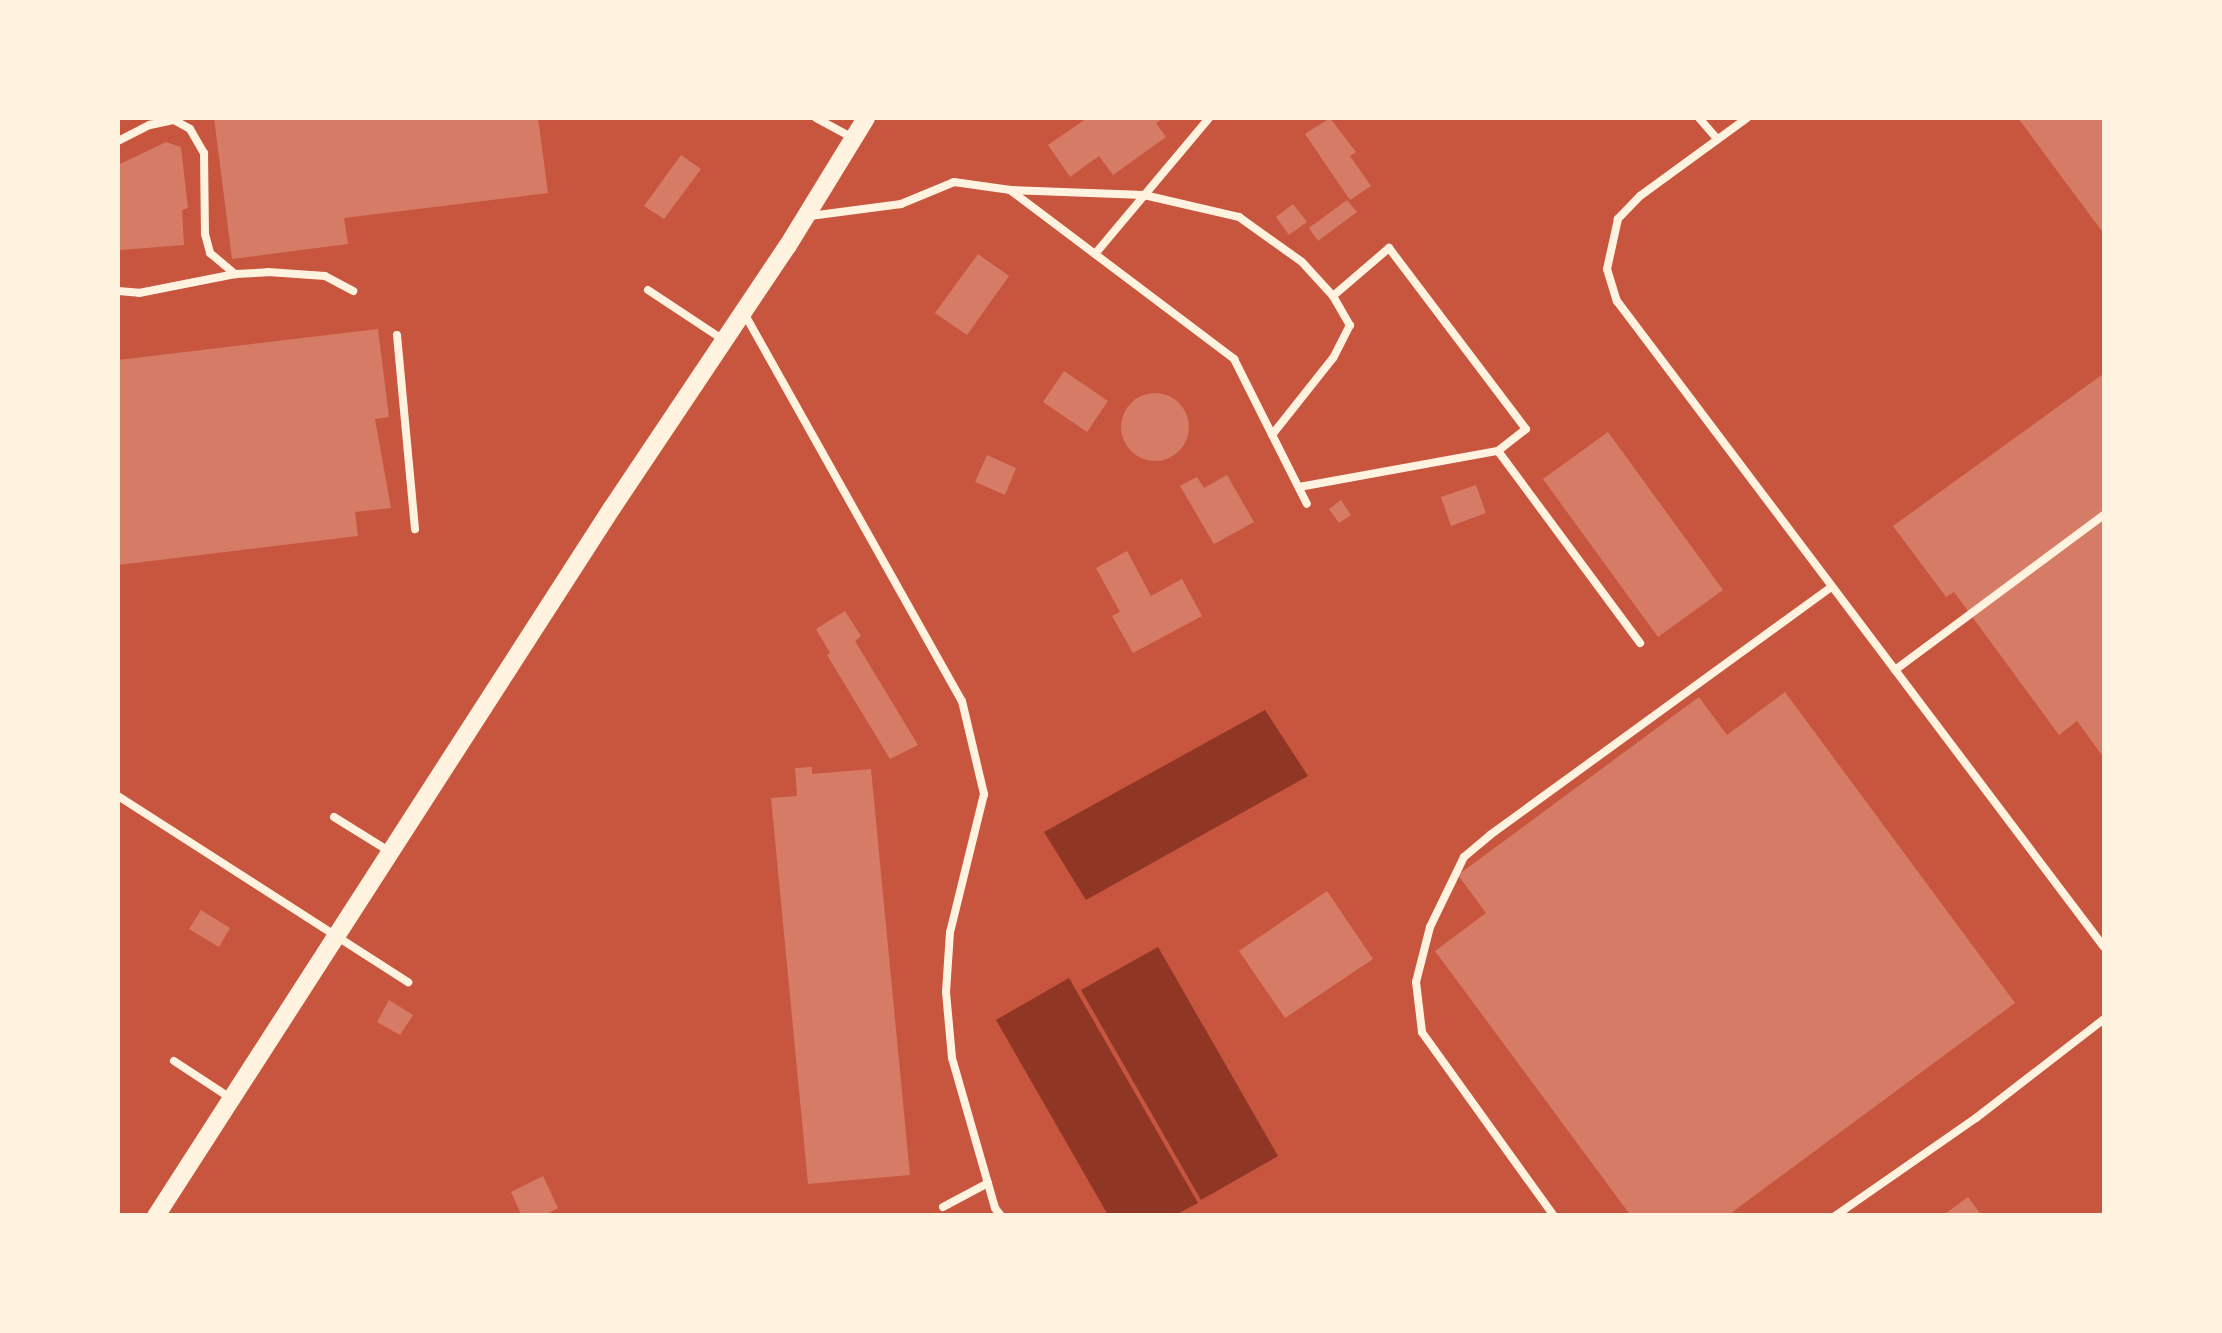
<!DOCTYPE html>
<style>
body{margin:0}
#map{position:relative;width:2222px;height:1333px;overflow:hidden;background:#c8553d;font-family:"Roboto Condensed",sans-serif}
div>[style]{position:absolute}
.water>*{inset:0;background:#8f3625}
.building>*{inset:0;background:#d67c66}
.round{border-radius:50%}
.service>*{height:8px;margin:-4px;padding:0 4px;transform-origin:4px;border-radius:4px;background:#fff3e0}
.tertiary>*{height:18px;margin:-9px;padding:0 9px;transform-origin:9px;border-radius:9px;background:#fff3e0}
span{translate:-50% -50%;white-space:nowrap;text-align:center;line-height:1.15;-webkit-text-stroke:8px #fff3e0;paint-order:stroke}
.frame{position:absolute;inset:0;border:120px solid #fff3e0;pointer-events:none}
</style>
<div id="map">
<div class="water">
<div style="clip-path:polygon(1265px 710px,1308px 776px,1086px 900px,1044px 832px)"></div>
<div style="clip-path:polygon(1158px 947px,1278px 1156px,1201px 1200px,1081px 990px)"></div>
<div style="clip-path:polygon(1069px 978px,1198px 1203px,1175px 1215px,1108px 1215px,996px 1020px)"></div>
</div>
<div class="building">
<div style="clip-path:polygon(214px 118px,538px 118px,548px 193px,344px 218px,348px 244px,232px 259px)"></div>
<div style="clip-path:polygon(1087px 118px,1164px 118px,1156px 123px,1166px 137px,1113px 175px,1099px 156px,1070px 177px,1048px 145px)"></div>
<div style="clip-path:polygon(1330px 118px,1356px 152px,1350px 156px,1371px 186px,1350px 200px,1305px 134px)"></div>
<div style="clip-path:polygon(2018px 118px,2104px 118px,2104px 234px)"></div>
<div style="clip-path:polygon(166px 142px,181px 147px,188px 208px,182px 210px,184px 245px,120px 250px,118px 165px)"></div>
<div style="clip-path:polygon(681px 155px,701px 169px,664px 219px,644px 206px)"></div>
<div style="clip-path:polygon(1347px 200px,1357px 212px,1318px 241px,1309px 228px)"></div>
<div style="clip-path:polygon(1293px 204px,1307px 222px,1289px 235px,1276px 217px)"></div>
<div style="clip-path:polygon(978px 254px,1009px 276px,967px 335px,935px 313px)"></div>
<div style="clip-path:polygon(378px 329px,389px 417px,375px 419px,391px 508px,355px 512px,358px 536px,118px 565px,118px 360px)"></div>
<div style="clip-path:polygon(1064px 371px,1108px 401px,1087px 432px,1043px 402px)"></div>
<div style="clip-path:polygon(2103px 374px,2104px 377px,2104px 758px,2077px 721px,2059px 735px,1954px 592px,1946px 597px,1893px 526px)"></div>
<div class="round" style="left:1121px;top:393px;width:68px;height:68px"></div>
<div style="clip-path:polygon(1608px 432px,1723px 590px,1658px 637px,1543px 479px)"></div>
<div style="clip-path:polygon(987px 455px,1016px 468px,1005px 495px,975px 482px)"></div>
<div style="clip-path:polygon(1227px 475px,1254px 522px,1214px 544px,1180px 486px,1197px 477px,1204px 488px)"></div>
<div style="clip-path:polygon(1476px 485px,1486px 513px,1451px 526px,1441px 497px)"></div>
<div style="clip-path:polygon(1341px 500px,1351px 515px,1339px 523px,1329px 509px)"></div>
<div style="clip-path:polygon(1127px 551px,1151px 596px,1182px 579px,1202px 616px,1133px 653px,1112px 616px,1120px 612px,1096px 568px)"></div>
<div style="clip-path:polygon(845px 611px,861px 636px,855px 641px,918px 745px,890px 759px,827px 655px,830px 653px,816px 629px)"></div>
<div style="clip-path:polygon(1785px 692px,2015px 1003px,1727px 1216px,1631px 1216px,1435px 951px,1486px 913px,1458px 875px,1699px 697px,1727px 735px)"></div>
<div style="clip-path:polygon(812px 767px,812px 774px,871px 769px,910px 1175px,808px 1184px,771px 798px,797px 796px,795px 768px)"></div>
<div style="clip-path:polygon(1327px 891px,1373px 959px,1285px 1018px,1239px 951px)"></div>
<div style="clip-path:polygon(201px 910px,230px 928px,219px 947px,189px 929px)"></div>
<div style="clip-path:polygon(389px 1000px,413px 1015px,400px 1035px,377px 1022px)"></div>
<div style="clip-path:polygon(543px 1176px,558px 1208px,543px 1216px,522px 1216px,511px 1192px)"></div>
<div style="clip-path:polygon(1968px 1197px,1982px 1216px,1942px 1216px)"></div>
</div>
<div class="service">
<div style="left:816px;top:118px;width:42px;rotate:28.4deg"></div>
<div style="left:1699px;top:118px;width:28px;rotate:49deg"></div>
<div style="left:1747px;top:118px;width:132px;rotate:143.9deg"></div>
<div style="left:1640px;top:196px;width:32px;rotate:134deg"></div>
<div style="left:1618px;top:219px;width:51px;rotate:102.4deg"></div>
<div style="left:1607px;top:269px;width:34px;rotate:73deg"></div>
<div style="left:1617px;top:301px;width:809px;rotate:52.99deg"></div>
<div style="left:118px;top:141px;width:36px;rotate:-27deg"></div>
<div style="left:150px;top:125px;width:25px;rotate:-12deg"></div>
<div style="left:174px;top:120px;width:18px;rotate:29deg"></div>
<div style="left:190px;top:129px;width:28px;rotate:60deg"></div>
<div style="left:204px;top:153px;width:81px;rotate:89.3deg"></div>
<div style="left:205px;top:234px;width:20px;rotate:75deg"></div>
<div style="left:210px;top:253px;width:33px;rotate:40deg"></div>
<div style="left:1010px;top:190px;width:134px;rotate:2.1deg"></div>
<div style="left:1144px;top:195px;width:98px;rotate:13deg"></div>
<div style="left:1239px;top:217px;width:77px;rotate:35.5deg"></div>
<div style="left:1302px;top:262px;width:46px;rotate:47.6deg"></div>
<div style="left:1333px;top:296px;width:34px;rotate:60deg"></div>
<div style="left:1350px;top:325px;width:37px;rotate:117deg"></div>
<div style="left:1333px;top:358px;width:98px;rotate:128.4deg"></div>
<div style="left:810px;top:216px;width:92px;rotate:-7.5deg"></div>
<div style="left:901px;top:204px;width:57px;rotate:-22.5deg"></div>
<div style="left:954px;top:182px;width:57px;rotate:8.1deg"></div>
<div style="left:1010px;top:190px;width:281px;rotate:37deg"></div>
<div style="left:1234px;top:359px;width:162px;rotate:63.3deg"></div>
<div style="left:1095px;top:254px;width:177px;rotate:-50deg"></div>
<div style="left:648px;top:290px;width:92px;rotate:33.5deg"></div>
<div style="left:118px;top:291px;width:21px;rotate:5deg"></div>
<div style="left:139px;top:293px;width:98px;rotate:-11.2deg"></div>
<div style="left:235px;top:274px;width:33px;rotate:-3deg"></div>
<div style="left:268px;top:272px;width:57px;rotate:4deg"></div>
<div style="left:325px;top:276px;width:32px;rotate:28deg"></div>
<div style="left:1333px;top:296px;width:74px;rotate:-40.6deg"></div>
<div style="left:1389px;top:248px;width:227px;rotate:52.9deg"></div>
<div style="left:1526px;top:429px;width:36px;rotate:142deg"></div>
<div style="left:744px;top:313px;width:445px;rotate:60.7deg"></div>
<div style="left:962px;top:701px;width:96px;rotate:76.7deg"></div>
<div style="left:984px;top:794px;width:142px;rotate:103.8deg"></div>
<div style="left:950px;top:932px;width:60px;rotate:93.8deg"></div>
<div style="left:946px;top:992px;width:66px;rotate:84.8deg"></div>
<div style="left:952px;top:1058px;width:156px;rotate:74deg"></div>
<div style="left:995px;top:1208px;width:10px;rotate:53deg"></div>
<div style="left:397px;top:335px;width:195px;rotate:84.7deg"></div>
<div style="left:1299px;top:487px;width:202px;rotate:-10.3deg"></div>
<div style="left:1498px;top:451px;width:239px;rotate:53.5deg"></div>
<div style="left:1895px;top:670px;width:260px;rotate:-36.6deg"></div>
<div style="left:118px;top:796px;width:345px;rotate:32.7deg"></div>
<div style="left:334px;top:817px;width:68px;rotate:31.8deg"></div>
<div style="left:174px;top:1061px;width:69px;rotate:33.2deg"></div>
<div style="left:943px;top:1207px;width:51px;rotate:-28.1deg"></div>
<div style="left:1554px;top:1216px;width:226px;rotate:-125.7deg"></div>
<div style="left:1422px;top:1032px;width:50px;rotate:-96.8deg"></div>
<div style="left:1416px;top:982px;width:57px;rotate:-75.7deg"></div>
<div style="left:1430px;top:927px;width:78px;rotate:-64.1deg"></div>
<div style="left:1464px;top:857px;width:34px;rotate:-40deg"></div>
<div style="left:1490px;top:835px;width:420px;rotate:-36deg"></div>
<div style="left:1835px;top:1216px;width:172px;rotate:-34.8deg"></div>
<div style="left:1976px;top:1118px;width:162px;rotate:-37.7deg"></div>
</div>
<div class="tertiary">
<div style="left:156px;top:1216px;width:842px;rotate:-57.22deg"></div>
<div style="left:612px;top:508px;width:314px;rotate:-56.2deg"></div>
<div style="left:787px;top:247px;width:151px;rotate:-58.5deg"></div>
</div>
<div class="frame"></div>
</div>
